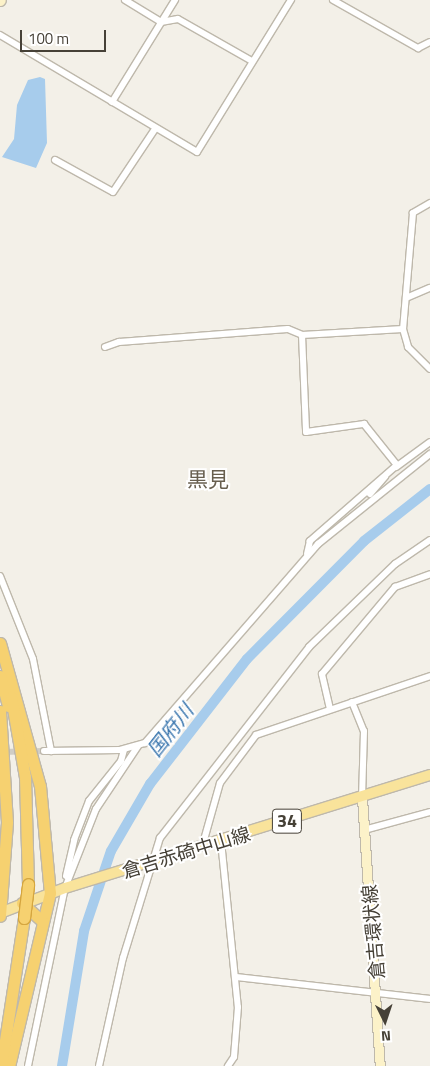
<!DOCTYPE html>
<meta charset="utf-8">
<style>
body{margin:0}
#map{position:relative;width:430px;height:1066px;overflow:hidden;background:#f3f0e8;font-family:"Titillium Web","Noto Sans JP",sans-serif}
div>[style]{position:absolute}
.water>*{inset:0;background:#a7ccec}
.river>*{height:10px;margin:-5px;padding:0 5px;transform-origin:5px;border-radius:5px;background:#a7ccec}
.street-tunnel>*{height:6px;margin-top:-3px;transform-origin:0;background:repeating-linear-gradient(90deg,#d0cdc5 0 6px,transparent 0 9px)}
.roads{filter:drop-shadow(1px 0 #beb8ab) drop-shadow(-1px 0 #beb8ab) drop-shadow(0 1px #beb8ab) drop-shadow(0 -1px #beb8ab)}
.street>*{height:6px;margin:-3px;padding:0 3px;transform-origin:3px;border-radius:3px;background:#fff}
.secondary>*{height:9px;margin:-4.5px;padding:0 4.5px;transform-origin:4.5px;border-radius:4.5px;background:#fcf2c9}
.primary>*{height:10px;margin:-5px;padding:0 5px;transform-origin:5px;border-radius:5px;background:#f9e39b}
.highway>*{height:11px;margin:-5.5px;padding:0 5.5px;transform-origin:5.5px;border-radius:5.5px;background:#f6d170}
.bridges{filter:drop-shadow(1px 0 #d5a640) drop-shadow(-1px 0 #d5a640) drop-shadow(0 1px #d5a640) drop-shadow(0 -1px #d5a640)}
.highway-bridge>*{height:11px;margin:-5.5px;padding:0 5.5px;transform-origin:5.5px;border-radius:5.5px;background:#f6d170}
span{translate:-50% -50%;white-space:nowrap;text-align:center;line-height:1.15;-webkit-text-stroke:4px #fff;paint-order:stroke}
.shield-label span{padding:1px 4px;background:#fff;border:1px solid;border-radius:4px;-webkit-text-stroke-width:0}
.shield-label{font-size:18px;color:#464137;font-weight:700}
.street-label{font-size:19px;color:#464137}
.water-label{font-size:20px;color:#3673ac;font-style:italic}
.quarter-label{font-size:21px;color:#685f4f}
.north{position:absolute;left:360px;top:996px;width:50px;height:50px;-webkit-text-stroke:4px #fff;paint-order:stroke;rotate:176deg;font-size:14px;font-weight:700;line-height:20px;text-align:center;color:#464137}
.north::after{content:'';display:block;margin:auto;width:18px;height:22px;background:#464137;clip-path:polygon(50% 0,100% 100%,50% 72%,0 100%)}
.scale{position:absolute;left:20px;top:30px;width:86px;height:22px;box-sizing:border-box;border:2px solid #464137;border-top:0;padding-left:6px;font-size:15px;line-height:18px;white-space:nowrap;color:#464137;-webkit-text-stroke:4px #fff;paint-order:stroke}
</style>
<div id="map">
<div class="water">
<div style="clip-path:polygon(40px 77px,45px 79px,47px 143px,36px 168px,2px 157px,14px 139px,17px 105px,28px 80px)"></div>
</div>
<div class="river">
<div style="left:62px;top:1066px;width:137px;rotate:-80.7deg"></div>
<div style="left:84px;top:931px;width:84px;rotate:-71.4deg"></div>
<div style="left:111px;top:851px;width:78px;rotate:-59.8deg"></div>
<div style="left:150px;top:784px;width:158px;rotate:-52.2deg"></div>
<div style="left:247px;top:659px;width:166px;rotate:-45.2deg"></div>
<div style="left:364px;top:541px;width:84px;rotate:-38.2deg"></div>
</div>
<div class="street-tunnel">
<div style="left:0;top:752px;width:44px;rotate:-1.3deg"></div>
</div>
<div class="roads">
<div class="street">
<div style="left:125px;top:0;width:42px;rotate:31.4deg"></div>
<div style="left:161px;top:22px;width:17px;rotate:-10deg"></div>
<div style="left:178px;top:19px;width:85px;rotate:29.6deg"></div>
<div style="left:333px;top:0;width:98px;rotate:29.5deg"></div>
<div style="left:418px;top:48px;width:13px;rotate:-27deg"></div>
<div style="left:0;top:35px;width:229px;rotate:30.7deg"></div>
<div style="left:197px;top:152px;width:179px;rotate:-58.3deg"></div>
<div style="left:112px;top:102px;width:120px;rotate:-58.3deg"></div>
<div style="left:55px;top:160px;width:66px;rotate:28.9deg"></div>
<div style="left:113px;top:192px;width:76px;rotate:-56.3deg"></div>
<div style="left:430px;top:203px;width:20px;rotate:150deg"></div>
<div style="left:413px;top:213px;width:116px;rotate:94.9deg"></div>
<div style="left:403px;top:329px;width:19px;rotate:74deg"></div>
<div style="left:408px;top:347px;width:31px;rotate:45deg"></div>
<div style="left:406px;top:298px;width:26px;rotate:-23deg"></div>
<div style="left:302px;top:335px;width:97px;rotate:87.6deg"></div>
<div style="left:306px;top:432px;width:59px;rotate:-7.9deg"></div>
<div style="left:364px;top:424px;width:53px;rotate:51.2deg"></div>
<div style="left:397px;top:465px;width:116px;rotate:138.9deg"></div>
<div style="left:310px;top:541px;width:13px;rotate:103deg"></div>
<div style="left:105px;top:347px;width:15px;rotate:-20deg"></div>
<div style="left:119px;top:342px;width:169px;rotate:-4.4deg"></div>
<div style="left:288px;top:329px;width:15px;rotate:23deg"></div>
<div style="left:302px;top:335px;width:101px;rotate:-3.4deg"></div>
<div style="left:396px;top:467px;width:42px;rotate:-36.3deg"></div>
<div style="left:370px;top:494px;width:23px;rotate:-49deg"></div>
<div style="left:0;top:576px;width:89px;rotate:68.3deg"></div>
<div style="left:33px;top:659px;width:94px;rotate:78.9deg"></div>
<div style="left:352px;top:702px;width:31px;rotate:68deg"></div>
<div style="left:364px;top:731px;width:67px;rotate:91.7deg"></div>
<div style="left:330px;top:709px;width:36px;rotate:-103deg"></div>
<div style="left:322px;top:674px;width:114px;rotate:-50deg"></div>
<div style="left:395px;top:587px;width:37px;rotate:-20deg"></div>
<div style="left:44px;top:751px;width:76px;rotate:-0.8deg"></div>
<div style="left:120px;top:750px;width:26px;rotate:-16deg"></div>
<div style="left:145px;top:743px;width:264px;rotate:-49deg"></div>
<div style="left:318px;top:544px;width:144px;rotate:-38.8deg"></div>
<div style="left:364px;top:830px;width:68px;rotate:-15.3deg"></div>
<div style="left:221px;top:841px;width:167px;rotate:84.2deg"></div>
<div style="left:238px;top:1007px;width:50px;rotate:94.6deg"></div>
<div style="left:234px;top:1057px;width:11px;rotate:124deg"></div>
<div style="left:202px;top:847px;width:66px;rotate:-74.3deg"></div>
<div style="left:220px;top:783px;width:60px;rotate:-53.1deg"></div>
<div style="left:256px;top:735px;width:184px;rotate:-18.7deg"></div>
<div style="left:66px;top:876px;width:37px;rotate:-77deg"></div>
<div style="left:74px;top:840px;width:42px;rotate:-69deg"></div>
<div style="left:89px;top:801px;width:51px;rotate:-51.3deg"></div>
<div style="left:121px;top:761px;width:11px;rotate:-75deg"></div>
<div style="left:237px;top:977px;width:194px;rotate:6.5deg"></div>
<div style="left:28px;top:1066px;width:182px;rotate:-78.3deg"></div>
<div style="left:65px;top:888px;width:85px;rotate:-68.6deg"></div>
<div style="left:96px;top:809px;width:76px;rotate:-56.3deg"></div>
<div style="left:99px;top:1066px;width:111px;rotate:-77.5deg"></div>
<div style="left:123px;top:958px;width:126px;rotate:-72.9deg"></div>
<div style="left:160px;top:838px;width:242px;rotate:-52deg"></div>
<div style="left:309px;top:647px;width:120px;rotate:-44deg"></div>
<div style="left:395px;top:564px;width:42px;rotate:-34.4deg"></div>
</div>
<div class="secondary">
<div style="left:0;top:1px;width:1px;rotate:-45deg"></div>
<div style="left:362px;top:798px;width:269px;rotate:86.2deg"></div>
</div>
<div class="primary">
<div style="left:0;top:913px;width:70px;rotate:-21deg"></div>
<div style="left:65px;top:888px;width:382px;rotate:-17.2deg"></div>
</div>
<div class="highway">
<div style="left:0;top:643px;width:148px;rotate:74.4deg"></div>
<div style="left:40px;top:786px;width:107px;rotate:84.7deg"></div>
<div style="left:50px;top:893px;width:178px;rotate:103.3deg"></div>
<div style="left:0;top:676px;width:31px;rotate:75deg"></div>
<div style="left:11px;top:697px;width:81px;rotate:80.1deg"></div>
<div style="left:25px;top:777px;width:107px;rotate:88.4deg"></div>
<div style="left:0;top:711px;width:111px;rotate:86.4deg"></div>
<div style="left:7px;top:822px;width:94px;rotate:94.3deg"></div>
<div style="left:22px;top:903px;width:28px;rotate:42deg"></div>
<div style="left:1px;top:1066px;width:150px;rotate:-81.2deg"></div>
</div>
</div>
<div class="bridges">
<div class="highway-bridge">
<div style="left:24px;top:918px;width:34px;rotate:-83deg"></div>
</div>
</div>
<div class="shield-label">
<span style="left:287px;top:821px">34</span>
</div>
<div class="street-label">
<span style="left:186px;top:852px;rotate:-17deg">倉吉赤碕中山線</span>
<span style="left:373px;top:932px;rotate:-95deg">倉吉環状線</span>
</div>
<div class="water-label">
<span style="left:170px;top:730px;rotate:-52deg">国府川</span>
</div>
<div class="quarter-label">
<span style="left:208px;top:479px">黒見</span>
</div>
<div class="north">N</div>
<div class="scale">100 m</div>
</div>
